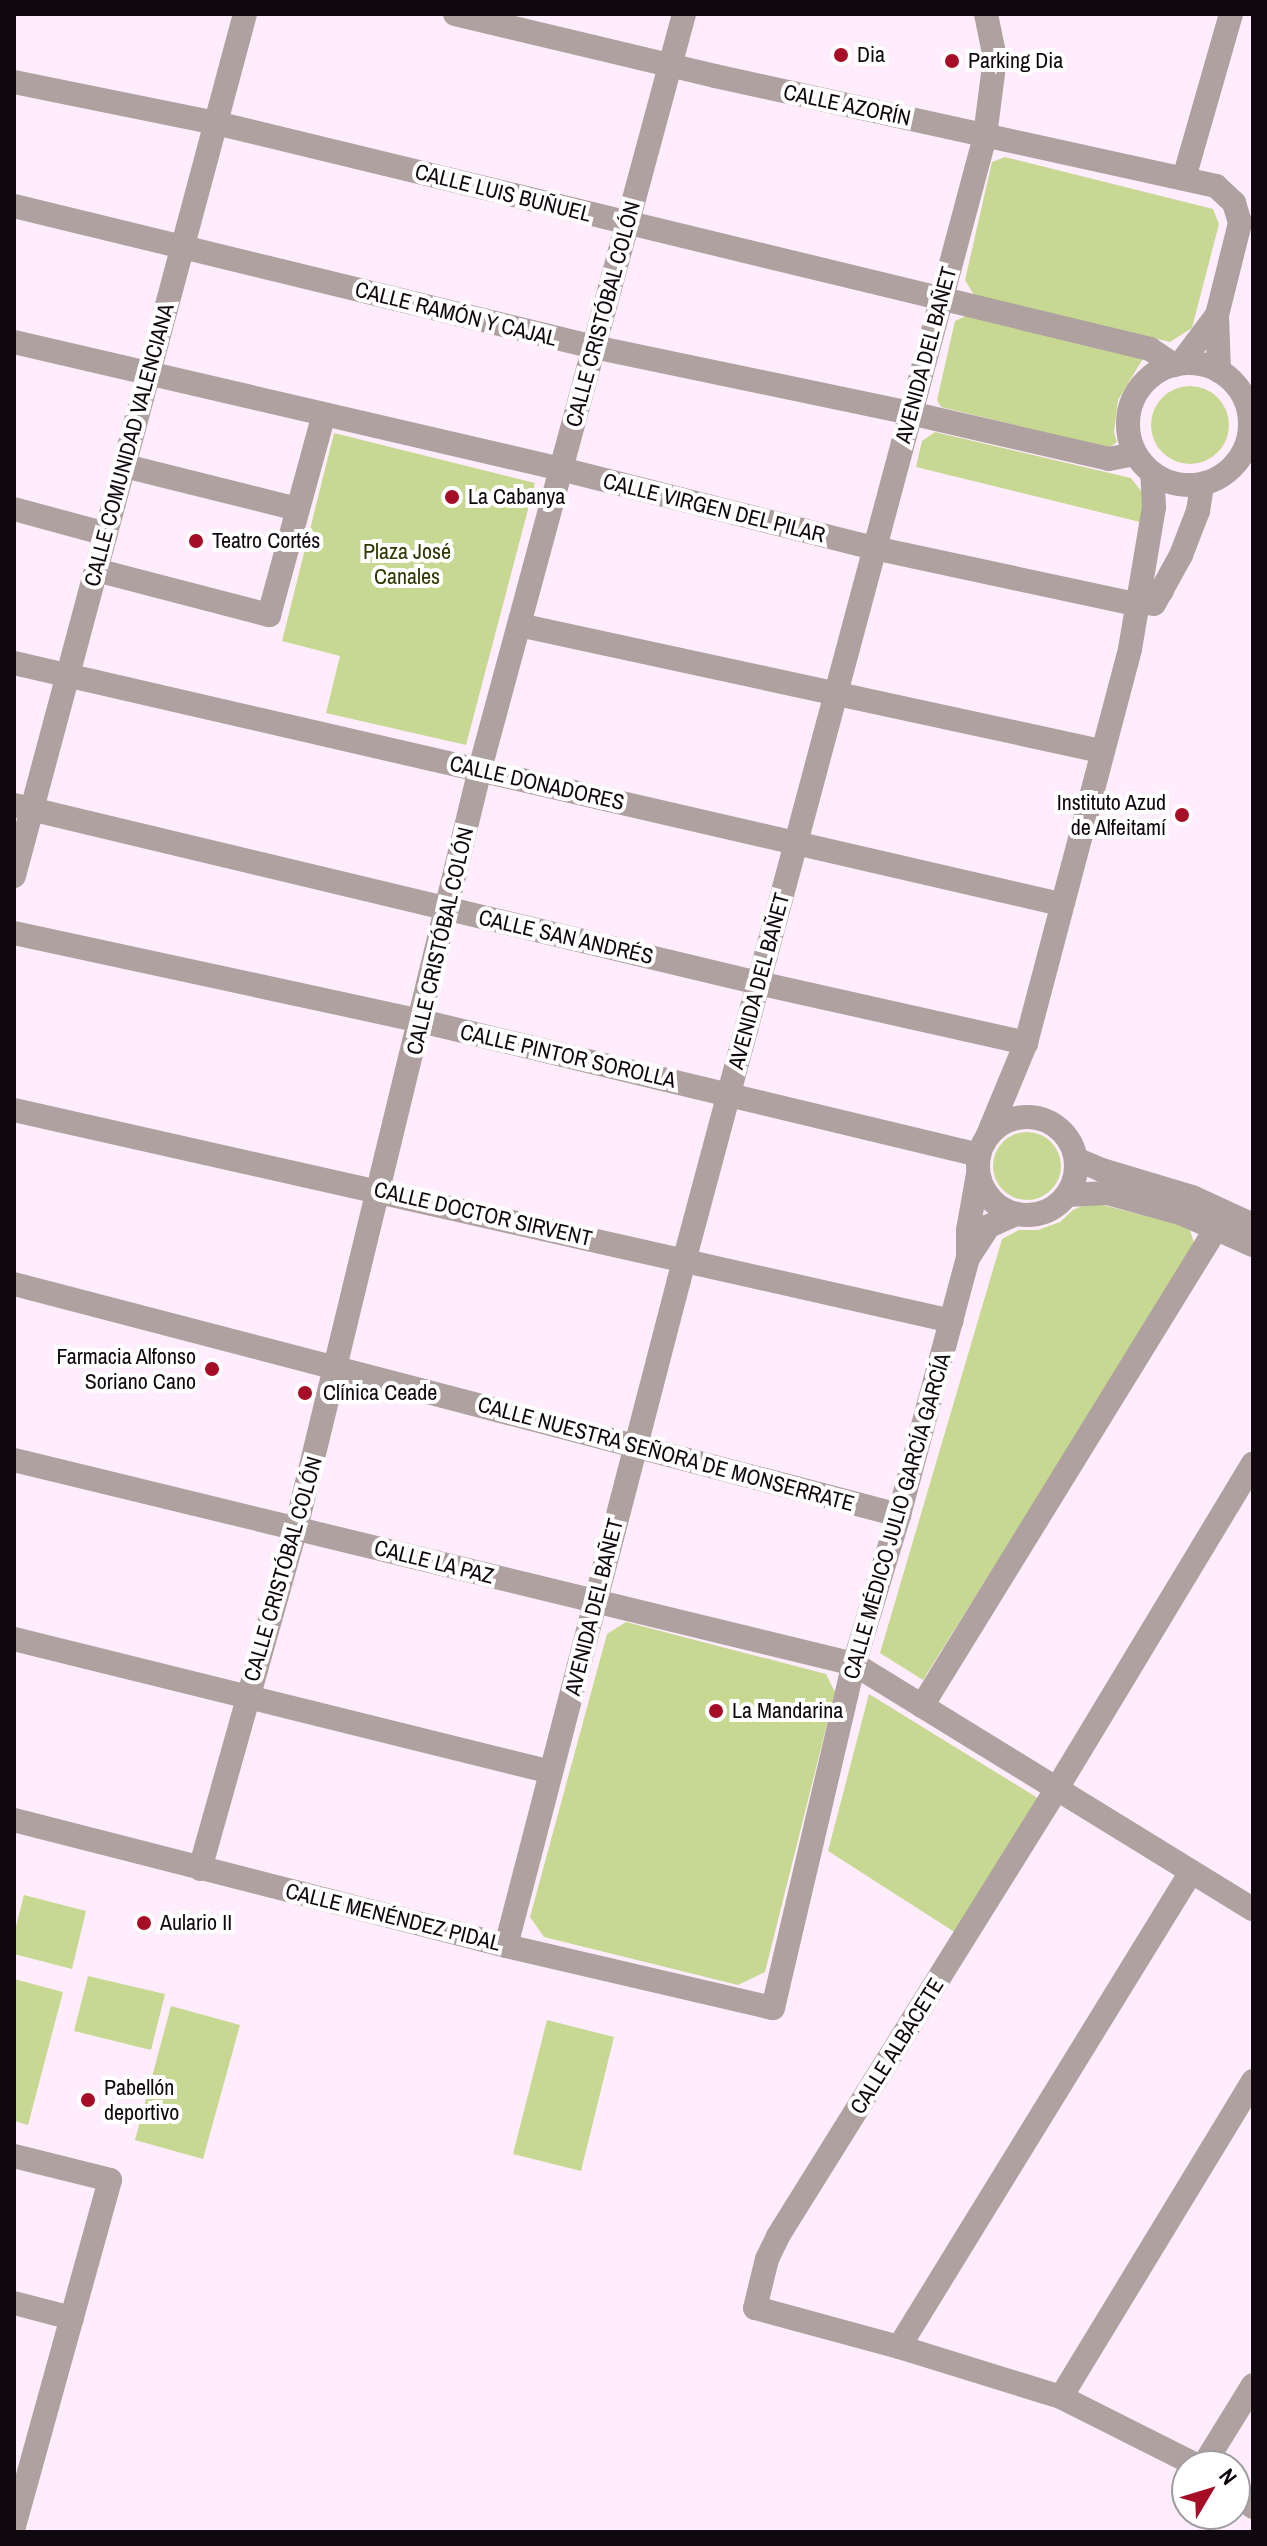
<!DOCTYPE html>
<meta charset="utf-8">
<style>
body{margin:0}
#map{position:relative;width:1267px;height:2546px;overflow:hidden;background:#ffecfd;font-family:"Archivo Narrow",sans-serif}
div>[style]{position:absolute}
.green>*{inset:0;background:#c7d893}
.round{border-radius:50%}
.minor>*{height:24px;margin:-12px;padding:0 12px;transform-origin:12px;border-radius:12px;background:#afa19f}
.minor>.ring{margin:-12px;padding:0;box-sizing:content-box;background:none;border:24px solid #afa19f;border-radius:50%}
.dots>*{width:22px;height:22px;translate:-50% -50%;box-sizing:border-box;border:4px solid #fff;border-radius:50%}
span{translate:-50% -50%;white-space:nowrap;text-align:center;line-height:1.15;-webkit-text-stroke:8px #fff;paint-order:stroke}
.poi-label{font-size:22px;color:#10080f}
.left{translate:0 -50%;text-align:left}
.right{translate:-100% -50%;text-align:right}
.street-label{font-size:22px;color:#10080f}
.park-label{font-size:22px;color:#2e3802}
.frame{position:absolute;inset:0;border:16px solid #10080f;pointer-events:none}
.north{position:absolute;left:1171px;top:2450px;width:80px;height:80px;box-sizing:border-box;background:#fff;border:2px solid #9f9c9f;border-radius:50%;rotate:52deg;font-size:22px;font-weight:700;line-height:32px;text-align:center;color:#10080f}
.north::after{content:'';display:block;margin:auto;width:28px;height:36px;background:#a60d27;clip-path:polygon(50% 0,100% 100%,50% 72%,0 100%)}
</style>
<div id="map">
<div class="green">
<div style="clip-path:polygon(1005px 157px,1213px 209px,1219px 224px,1192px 328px,1170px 342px,974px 295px,965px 280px,992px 162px)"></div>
<div style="clip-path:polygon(968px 315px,1144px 357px,1118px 400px,1114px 432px,1117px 442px,1109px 448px,941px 407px,937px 400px,955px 321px)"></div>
<div class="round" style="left:1151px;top:386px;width:78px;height:78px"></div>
<div style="clip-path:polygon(935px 432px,1131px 478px,1145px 496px,1140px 522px,916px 467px,922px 441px)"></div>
<div style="clip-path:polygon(334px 433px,535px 483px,466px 745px,326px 713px,340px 656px,282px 641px)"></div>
<div class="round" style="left:993px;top:1132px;width:68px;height:68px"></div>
<div style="clip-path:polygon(1091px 1202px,1189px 1227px,1195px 1246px,923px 1680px,880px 1653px,1002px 1239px,1019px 1230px,1038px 1230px,1060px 1222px,1073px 1210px)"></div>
<div style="clip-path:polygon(626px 1622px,826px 1674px,835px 1692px,765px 1972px,738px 1985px,544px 1937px,530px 1917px,607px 1634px)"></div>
<div style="clip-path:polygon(869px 1694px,1041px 1800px,956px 1933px,828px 1851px)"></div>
<div style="clip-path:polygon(24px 1895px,86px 1911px,72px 1969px,14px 1954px,14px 1934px)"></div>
<div style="clip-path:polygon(88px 1976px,165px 1994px,151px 2050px,74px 2031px)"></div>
<div style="clip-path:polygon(14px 1979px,63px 1992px,28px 2125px,14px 2121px)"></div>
<div style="clip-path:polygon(171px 2006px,240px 2025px,203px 2159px,135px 2140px)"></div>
<div style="clip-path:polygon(547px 2020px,614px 2037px,581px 2171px,513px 2154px)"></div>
</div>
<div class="minor">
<div style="left:455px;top:14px;width:267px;rotate:13.4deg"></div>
<div style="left:715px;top:76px;width:513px;rotate:12.38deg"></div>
<div style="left:1216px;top:186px;width:25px;rotate:43deg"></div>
<div style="left:1234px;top:203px;width:21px;rotate:73deg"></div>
<div style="left:1240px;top:223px;width:95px;rotate:104deg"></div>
<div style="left:1217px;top:315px;width:56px;rotate:88deg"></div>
<div style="left:14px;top:82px;width:206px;rotate:11.5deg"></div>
<div style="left:216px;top:123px;width:961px;rotate:13.6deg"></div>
<div style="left:1150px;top:349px;width:29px;rotate:34deg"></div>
<div style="left:1184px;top:178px;width:171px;rotate:-74deg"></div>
<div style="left:14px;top:206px;width:597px;rotate:13.66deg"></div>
<div style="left:594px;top:347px;width:323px;rotate:11.8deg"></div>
<div style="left:910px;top:413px;width:204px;rotate:13deg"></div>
<div style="left:1109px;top:459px;width:26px;rotate:-11deg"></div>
<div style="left:14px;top:342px;width:562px;rotate:13.07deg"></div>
<div style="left:561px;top:469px;width:323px;rotate:14.2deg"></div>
<div style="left:874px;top:548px;width:267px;rotate:12.1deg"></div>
<div style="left:1135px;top:604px;width:9px"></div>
<div style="left:1144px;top:604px;width:22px;rotate:-36deg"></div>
<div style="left:1181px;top:363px;width:60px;rotate:-53.1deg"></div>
<div class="ring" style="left:1128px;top:363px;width:98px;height:98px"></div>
<div style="left:125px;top:466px;width:178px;rotate:14deg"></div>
<div style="left:14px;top:509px;width:95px;rotate:15.2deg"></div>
<div style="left:96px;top:570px;width:179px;rotate:14.6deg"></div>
<div style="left:269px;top:615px;width:205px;rotate:-74.7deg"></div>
<div style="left:1154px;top:604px;width:56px;rotate:-61.1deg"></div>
<div style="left:1181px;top:555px;width:47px;rotate:-68.9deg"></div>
<div style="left:1198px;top:511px;width:26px;rotate:-81deg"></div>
<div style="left:519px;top:625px;width:595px;rotate:12.22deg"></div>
<div style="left:14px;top:663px;width:1073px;rotate:12.97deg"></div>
<div style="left:14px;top:805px;width:765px;rotate:13.45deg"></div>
<div style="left:758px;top:983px;width:275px;rotate:12.6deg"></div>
<div style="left:14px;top:876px;width:892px;rotate:-75deg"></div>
<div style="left:14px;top:933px;width:416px;rotate:12.2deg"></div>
<div style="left:421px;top:1021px;width:574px;rotate:13.5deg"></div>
<div style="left:14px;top:1110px;width:961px;rotate:12.68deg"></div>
<div class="ring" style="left:978px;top:1117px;width:74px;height:74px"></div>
<div style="left:987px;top:1137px;width:102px;rotate:-67.5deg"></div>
<div style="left:1026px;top:1043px;width:407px;rotate:-75.2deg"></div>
<div style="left:1130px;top:649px;width:144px;rotate:-80.4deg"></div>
<div style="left:1154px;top:507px;width:33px;rotate:-93deg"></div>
<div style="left:1076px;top:1159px;width:28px;rotate:23deg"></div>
<div style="left:1102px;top:1170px;width:94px;rotate:16.7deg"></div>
<div style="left:1192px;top:1197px;width:67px;rotate:24.7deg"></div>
<div style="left:1067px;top:1195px;width:40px;rotate:-2.9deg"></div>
<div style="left:1107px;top:1193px;width:79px;rotate:15.4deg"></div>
<div style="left:1183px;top:1214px;width:77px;rotate:23.9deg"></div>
<div style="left:968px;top:1258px;width:38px;rotate:-57deg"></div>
<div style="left:989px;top:1226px;width:30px;rotate:-24deg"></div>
<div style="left:14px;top:1284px;width:915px;rotate:14.63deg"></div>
<div style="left:14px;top:1460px;width:864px;rotate:13.65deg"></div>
<div style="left:854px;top:1664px;width:468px;rotate:31.6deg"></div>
<div style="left:14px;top:1639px;width:553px;rotate:13.91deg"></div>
<div style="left:922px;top:1706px;width:563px;rotate:-58.37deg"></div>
<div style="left:14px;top:1820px;width:508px;rotate:14.36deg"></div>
<div style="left:506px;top:1946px;width:274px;rotate:13.1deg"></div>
<div style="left:773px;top:2008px;width:353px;rotate:-76.8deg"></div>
<div style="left:854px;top:1664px;width:156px;rotate:-73.2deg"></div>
<div style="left:899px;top:1515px;width:266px;rotate:-75deg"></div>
<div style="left:968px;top:1258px;width:28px;rotate:-90deg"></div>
<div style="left:968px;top:1230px;width:57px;rotate:-79.9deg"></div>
<div style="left:200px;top:1869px;width:354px;rotate:-74.3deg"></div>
<div style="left:296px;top:1528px;width:785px;rotate:-76.37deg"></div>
<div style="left:481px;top:765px;width:778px;rotate:-74.87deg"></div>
<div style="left:506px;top:1946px;width:688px;rotate:-75.44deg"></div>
<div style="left:679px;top:1280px;width:1184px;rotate:-75.02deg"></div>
<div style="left:985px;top:136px;width:79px;rotate:-82.7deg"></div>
<div style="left:995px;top:58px;width:45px;rotate:-101.6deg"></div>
<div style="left:14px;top:2156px;width:99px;rotate:14deg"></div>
<div style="left:110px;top:2180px;width:359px;rotate:105.5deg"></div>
<div style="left:14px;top:2303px;width:60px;rotate:14.5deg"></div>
<div style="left:899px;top:2347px;width:558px;rotate:-58.42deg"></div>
<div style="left:1061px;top:2397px;width:370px;rotate:-58.7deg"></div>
<div style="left:1198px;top:2466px;width:153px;rotate:-153.3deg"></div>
<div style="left:1061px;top:2397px;width:170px;rotate:-162.8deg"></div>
<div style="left:899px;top:2347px;width:149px;rotate:-164.8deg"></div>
<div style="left:755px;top:2308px;width:50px;rotate:-76.2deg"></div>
<div style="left:767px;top:2259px;width:25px;rotate:-64deg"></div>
<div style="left:778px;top:2236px;width:526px;rotate:-58.06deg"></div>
<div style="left:1056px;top:1790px;width:381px;rotate:-58.9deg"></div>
<div style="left:1203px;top:2466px;width:95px;rotate:-58.3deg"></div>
<div style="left:1235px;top:2493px;width:23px;rotate:38deg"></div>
</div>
<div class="dots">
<div style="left:841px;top:55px;background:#a60d27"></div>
<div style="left:952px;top:61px;background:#a60d27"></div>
<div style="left:452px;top:497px;background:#a60d27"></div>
<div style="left:196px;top:541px;background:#a60d27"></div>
<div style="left:1182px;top:815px;background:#a60d27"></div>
<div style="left:212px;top:1369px;background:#a60d27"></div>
<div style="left:305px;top:1393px;background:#a60d27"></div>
<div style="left:716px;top:1711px;background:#a60d27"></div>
<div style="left:144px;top:1923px;background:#a60d27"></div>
<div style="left:88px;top:2100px;background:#a60d27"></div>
</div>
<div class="poi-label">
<span class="left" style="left:857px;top:55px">Dia</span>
<span class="left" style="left:968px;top:61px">Parking Dia</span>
<span class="left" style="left:468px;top:497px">La Cabanya</span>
<span class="left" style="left:212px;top:541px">Teatro Cortés</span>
<span class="right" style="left:1166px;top:815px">Instituto Azud<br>de Alfeitamí</span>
<span class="right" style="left:196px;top:1369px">Farmacia Alfonso<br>Soriano Cano</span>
<span class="left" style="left:323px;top:1393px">Clínica Ceade</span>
<span class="left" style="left:732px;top:1711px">La Mandarina</span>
<span class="left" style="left:160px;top:1923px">Aulario II</span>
<span class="left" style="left:104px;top:2100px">Pabellón<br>deportivo</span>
</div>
<div class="street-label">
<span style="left:847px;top:105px;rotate:12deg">CALLE AZORÍN</span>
<span style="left:503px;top:193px;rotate:14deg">CALLE LUIS BUÑUEL</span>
<span style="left:456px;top:314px;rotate:14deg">CALLE RAMÓN Y CAJAL</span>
<span style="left:603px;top:314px;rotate:-75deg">CALLE CRISTÓBAL COLÓN</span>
<span style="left:926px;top:355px;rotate:-75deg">AVENIDA DEL BAÑET</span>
<span style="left:129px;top:445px;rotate:-75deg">CALLE COMUNIDAD VALENCIANA</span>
<span style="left:714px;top:508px;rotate:14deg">CALLE VIRGEN DEL PILAR</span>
<span style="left:537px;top:783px;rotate:13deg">CALLE DONADORES</span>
<span style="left:566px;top:937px;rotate:13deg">CALLE SAN ANDRÉS</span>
<span style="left:440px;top:941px;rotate:-77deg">CALLE CRISTÓBAL COLÓN</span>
<span style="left:759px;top:981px;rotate:-75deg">AVENIDA DEL BAÑET</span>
<span style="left:568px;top:1056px;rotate:13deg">CALLE PINTOR SOROLLA</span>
<span style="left:483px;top:1214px;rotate:13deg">CALLE DOCTOR SIRVENT</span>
<span style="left:666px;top:1454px;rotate:15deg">CALLE NUESTRA SEÑORA DE MONSERRATE</span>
<span style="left:897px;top:1516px;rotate:-74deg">CALLE MÉDICO JULIO GARCÍA GARCÍA</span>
<span style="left:434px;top:1562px;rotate:14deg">CALLE LA PAZ</span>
<span style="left:283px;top:1569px;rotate:-74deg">CALLE CRISTÓBAL COLÓN</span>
<span style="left:594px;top:1607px;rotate:-76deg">AVENIDA DEL BAÑET</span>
<span style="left:393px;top:1917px;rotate:14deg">CALLE MENÉNDEZ PIDAL</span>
<span style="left:897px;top:2046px;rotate:-58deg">CALLE ALBACETE</span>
</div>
<div class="park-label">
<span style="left:407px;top:564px">Plaza José<br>Canales</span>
</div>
<div class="frame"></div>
<div class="north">N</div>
</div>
